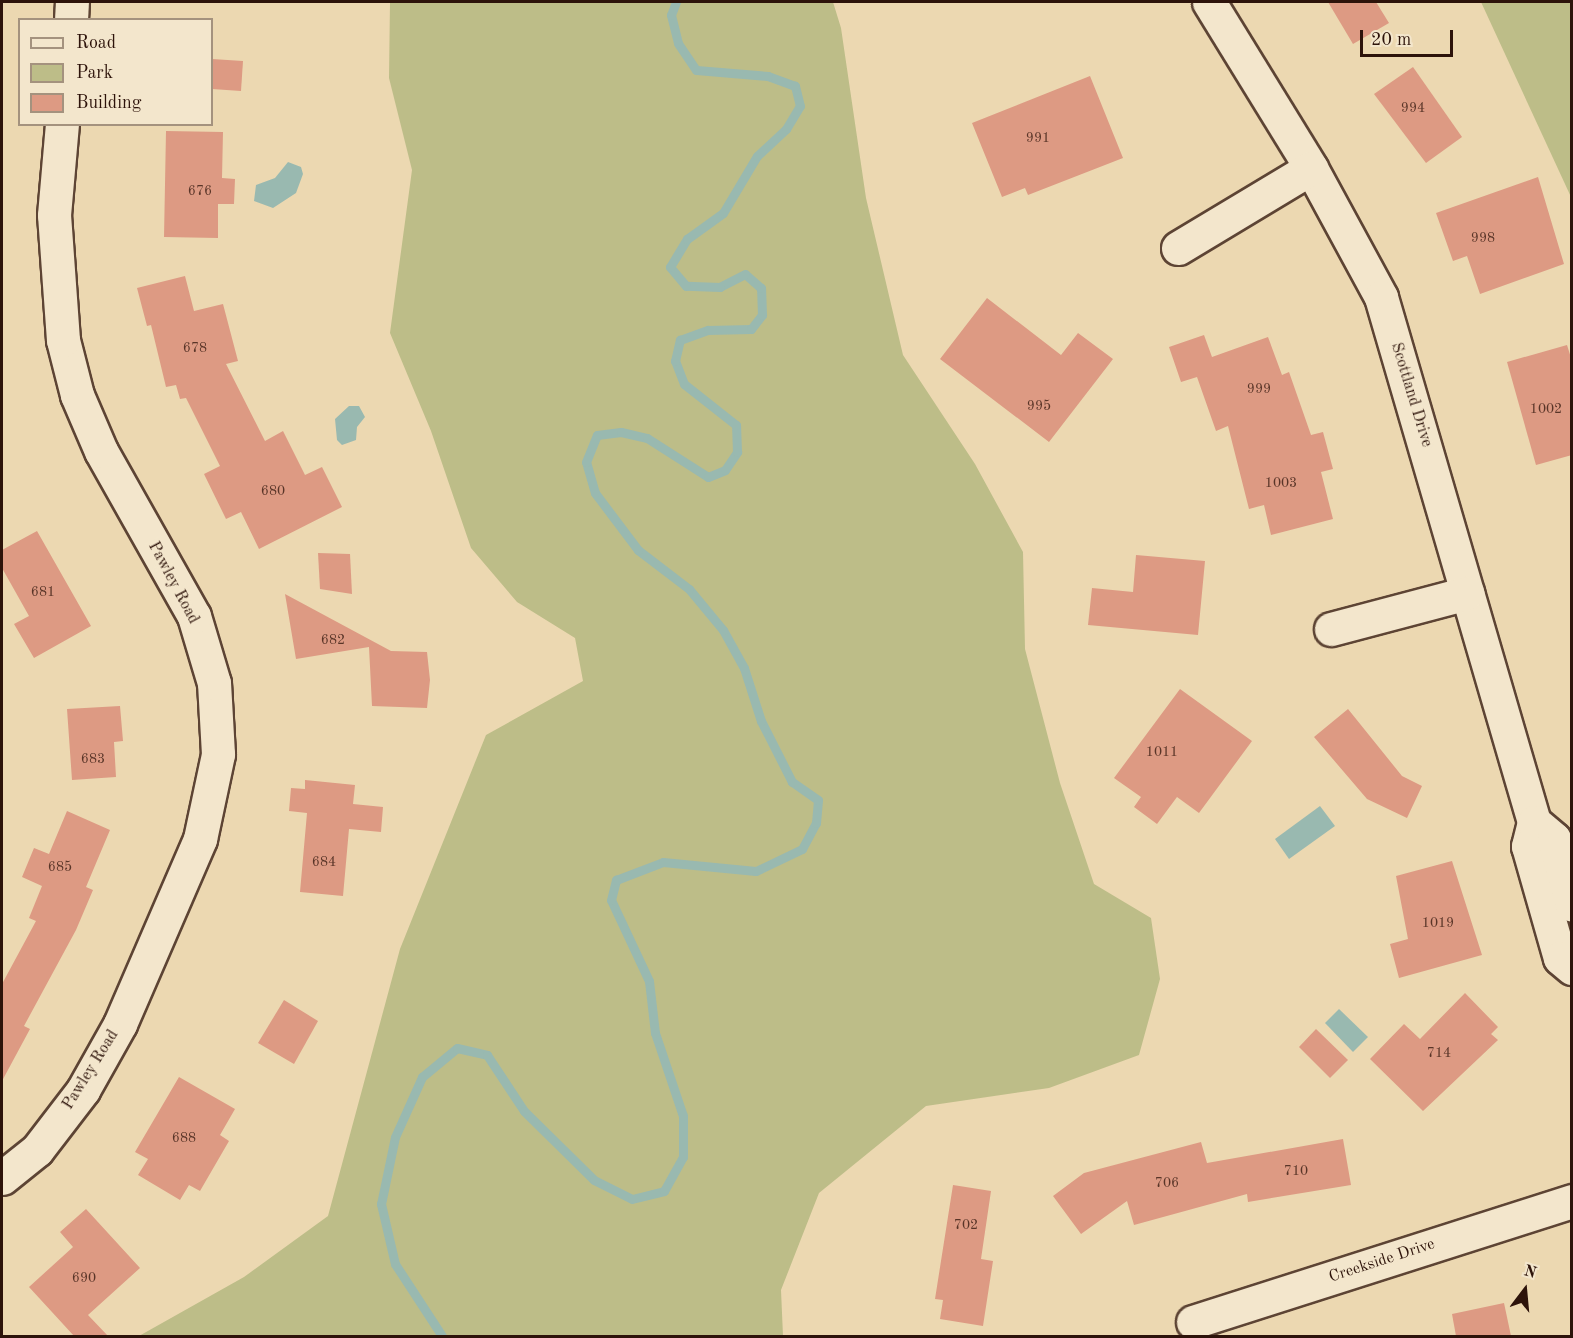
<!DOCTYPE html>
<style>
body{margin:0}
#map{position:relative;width:1573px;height:1338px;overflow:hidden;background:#ecd8b1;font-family:"Old Standard TT",serif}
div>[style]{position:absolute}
.green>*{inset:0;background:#bdbd88}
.water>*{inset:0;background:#99b9b0}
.stream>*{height:9px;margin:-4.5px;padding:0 4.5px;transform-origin:4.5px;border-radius:4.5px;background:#99b9b0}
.building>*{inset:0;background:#dd9a83}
.roads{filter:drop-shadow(2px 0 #5d4434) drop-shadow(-2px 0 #5d4434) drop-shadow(0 2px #5d4434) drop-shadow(0 -2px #5d4434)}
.minor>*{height:33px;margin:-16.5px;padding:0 16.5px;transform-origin:16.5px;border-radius:16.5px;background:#f3e6cc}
span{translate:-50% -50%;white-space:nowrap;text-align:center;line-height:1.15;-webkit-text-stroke:6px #f3e6cc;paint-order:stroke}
.number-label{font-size:14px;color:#593528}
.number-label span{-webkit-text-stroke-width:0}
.street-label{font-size:16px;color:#2d130a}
.frame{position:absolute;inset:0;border:3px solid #2d130a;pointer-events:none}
.legend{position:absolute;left:18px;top:18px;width:195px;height:108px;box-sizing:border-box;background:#f3e6cc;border:2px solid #a4927e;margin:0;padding:8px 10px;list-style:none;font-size:18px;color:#2d130a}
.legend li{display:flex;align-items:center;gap:12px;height:30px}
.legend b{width:30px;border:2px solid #a4927e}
.north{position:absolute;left:1495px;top:1260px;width:60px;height:60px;-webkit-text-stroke:4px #f3e6cc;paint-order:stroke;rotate:16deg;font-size:16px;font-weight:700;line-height:24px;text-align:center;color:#2d130a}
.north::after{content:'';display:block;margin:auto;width:21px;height:27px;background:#2d130a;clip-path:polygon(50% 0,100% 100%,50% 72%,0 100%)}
.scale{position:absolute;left:1360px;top:30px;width:93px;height:27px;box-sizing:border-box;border:3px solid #2d130a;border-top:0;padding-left:8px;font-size:18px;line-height:21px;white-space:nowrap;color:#2d130a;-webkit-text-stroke:4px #f3e6cc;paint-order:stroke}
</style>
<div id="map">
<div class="green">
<div style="clip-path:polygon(390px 2px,833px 2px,841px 28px,866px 198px,903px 355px,975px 464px,1023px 552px,1025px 649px,1060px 783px,1094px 884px,1151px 918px,1160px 979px,1139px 1055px,1049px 1088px,926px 1106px,819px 1193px,781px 1290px,783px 1336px,139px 1336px,244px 1277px,328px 1216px,400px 949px,486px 735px,583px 681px,575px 638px,517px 602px,471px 548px,431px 431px,390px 333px,412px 170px,389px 78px)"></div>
<div style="clip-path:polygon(1481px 2px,1571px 2px,1571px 197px)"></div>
</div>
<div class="water">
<div style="clip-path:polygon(288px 162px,301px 167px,303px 174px,296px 193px,273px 208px,254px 201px,256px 185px,275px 178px)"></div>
<div style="clip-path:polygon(349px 406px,359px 406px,365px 417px,357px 427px,356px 440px,342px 445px,337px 440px,335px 419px)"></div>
<div style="clip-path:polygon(1320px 806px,1335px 826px,1289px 859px,1275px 839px)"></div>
<div style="clip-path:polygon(1339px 1009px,1368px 1037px,1353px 1052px,1325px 1023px)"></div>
</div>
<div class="stream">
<div style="left:442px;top:1336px;width:86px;rotate:-123.1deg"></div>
<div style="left:395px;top:1264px;width:62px;rotate:-103.1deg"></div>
<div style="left:381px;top:1204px;width:68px;rotate:-78.2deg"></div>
<div style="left:395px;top:1137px;width:66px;rotate:-65.8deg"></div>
<div style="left:422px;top:1077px;width:45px;rotate:-39.6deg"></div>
<div style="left:457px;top:1048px;width:31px;rotate:13deg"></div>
<div style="left:487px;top:1055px;width:67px;rotate:56.5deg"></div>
<div style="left:524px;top:1111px;width:98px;rotate:44.6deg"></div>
<div style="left:594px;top:1180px;width:42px;rotate:26.6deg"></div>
<div style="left:632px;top:1199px;width:33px;rotate:-14deg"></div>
<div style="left:664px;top:1191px;width:39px;rotate:-61deg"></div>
<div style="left:683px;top:1157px;width:41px;rotate:-90deg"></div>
<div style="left:683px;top:1116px;width:88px;rotate:-108.6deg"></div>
<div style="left:655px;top:1033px;width:52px;rotate:-96.6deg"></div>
<div style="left:649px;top:981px;width:89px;rotate:-115.1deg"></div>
<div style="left:611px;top:900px;width:21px;rotate:-76deg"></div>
<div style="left:616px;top:880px;width:50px;rotate:-21deg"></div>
<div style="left:663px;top:862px;width:93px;rotate:5.5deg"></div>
<div style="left:756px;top:871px;width:51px;rotate:-25.6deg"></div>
<div style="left:802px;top:849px;width:30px;rotate:-62deg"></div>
<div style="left:816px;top:823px;width:23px;rotate:-85deg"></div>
<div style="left:818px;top:800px;width:32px;rotate:-145deg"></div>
<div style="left:792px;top:782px;width:68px;rotate:-116.9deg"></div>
<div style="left:761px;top:721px;width:56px;rotate:-107.8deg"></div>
<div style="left:744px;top:668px;width:43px;rotate:-118.9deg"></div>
<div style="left:723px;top:630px;width:53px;rotate:-129.7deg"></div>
<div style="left:689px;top:589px;width:64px;rotate:-142.6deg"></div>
<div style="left:638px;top:550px;width:71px;rotate:-127deg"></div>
<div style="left:595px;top:493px;width:32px;rotate:-106deg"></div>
<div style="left:586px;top:462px;width:29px;rotate:-68deg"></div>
<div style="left:597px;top:435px;width:24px;rotate:-7deg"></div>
<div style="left:621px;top:432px;width:27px;rotate:13deg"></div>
<div style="left:647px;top:438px;width:72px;rotate:32.6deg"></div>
<div style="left:708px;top:477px;width:18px;rotate:-22deg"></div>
<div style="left:725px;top:470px;width:22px;rotate:-56deg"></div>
<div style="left:737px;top:452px;width:27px;rotate:-92deg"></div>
<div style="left:736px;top:425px;width:66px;rotate:-141.7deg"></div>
<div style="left:684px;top:384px;width:25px;rotate:-111deg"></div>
<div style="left:675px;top:361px;width:22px;rotate:-77deg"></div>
<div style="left:680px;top:340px;width:30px;rotate:-20deg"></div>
<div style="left:708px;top:330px;width:43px;rotate:-1.3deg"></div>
<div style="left:751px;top:329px;width:18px;rotate:-52deg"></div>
<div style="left:762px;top:315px;width:27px;rotate:-92deg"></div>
<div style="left:761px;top:288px;width:21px;rotate:-139deg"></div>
<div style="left:745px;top:274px;width:28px;rotate:153deg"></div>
<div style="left:720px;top:287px;width:34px;rotate:-178deg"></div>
<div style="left:686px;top:286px;width:25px;rotate:-130deg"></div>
<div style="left:670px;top:267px;width:33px;rotate:-59deg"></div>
<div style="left:687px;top:239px;width:44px;rotate:-35.8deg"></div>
<div style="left:723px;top:213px;width:66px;rotate:-59.2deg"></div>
<div style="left:757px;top:156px;width:40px;rotate:-43deg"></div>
<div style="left:786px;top:129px;width:27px;rotate:-59deg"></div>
<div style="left:800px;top:106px;width:21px;rotate:-104deg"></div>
<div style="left:795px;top:86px;width:29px;rotate:-160deg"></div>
<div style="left:768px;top:76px;width:72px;rotate:-175.2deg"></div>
<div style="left:696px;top:70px;width:32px;rotate:-124deg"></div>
<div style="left:678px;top:43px;width:29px;rotate:-104deg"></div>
<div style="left:671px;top:15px;width:14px;rotate:-69deg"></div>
</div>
<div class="building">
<div style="clip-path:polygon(1328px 2px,1376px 2px,1389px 23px,1353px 44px)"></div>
<div style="clip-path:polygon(212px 59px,243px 61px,241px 91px,212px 89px)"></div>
<div style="clip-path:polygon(1413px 67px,1462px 137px,1426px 163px,1374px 94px)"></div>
<div style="clip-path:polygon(1090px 76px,1123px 158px,1028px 195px,1025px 188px,1002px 197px,972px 123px)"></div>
<div style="clip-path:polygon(166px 131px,223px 132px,222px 178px,235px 179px,234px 204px,218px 204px,218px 238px,164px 237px)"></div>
<div style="clip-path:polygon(1538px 177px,1564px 264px,1480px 294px,1467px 256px,1453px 261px,1436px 213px)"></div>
<div style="clip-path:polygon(185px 276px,194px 311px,223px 304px,238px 361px,226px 364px,265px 441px,283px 431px,305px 475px,322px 467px,342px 507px,259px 549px,241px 512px,226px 519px,204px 474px,220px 466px,186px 398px,180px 399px,176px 385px,166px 387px,151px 325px,147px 326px,137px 288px)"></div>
<div style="clip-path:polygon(987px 298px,1061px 355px,1078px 333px,1113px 359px,1049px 442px,940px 359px)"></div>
<div style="clip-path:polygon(1204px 335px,1212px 357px,1268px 337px,1282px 375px,1289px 372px,1311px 435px,1323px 432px,1333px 469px,1321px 472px,1333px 519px,1271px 535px,1264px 505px,1249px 509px,1228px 426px,1216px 431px,1197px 377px,1181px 382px,1169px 347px)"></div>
<div style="clip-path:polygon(1567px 345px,1572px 361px,1572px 455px,1536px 465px,1507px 362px)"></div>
<div style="clip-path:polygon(37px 531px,91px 626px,34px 658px,14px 624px,29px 616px,2px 568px,2px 550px)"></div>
<div style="clip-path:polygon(318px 553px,350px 554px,352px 594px,320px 589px)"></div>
<div style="clip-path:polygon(1136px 555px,1205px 561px,1198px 635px,1088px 625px,1092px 588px,1133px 592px)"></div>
<div style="clip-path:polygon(285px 594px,391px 651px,427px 652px,430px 680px,427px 708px,372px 706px,369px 647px,296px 659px)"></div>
<div style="clip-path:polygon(1180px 689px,1252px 741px,1199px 813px,1177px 797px,1157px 824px,1134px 807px,1141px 797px,1114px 778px)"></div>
<div style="clip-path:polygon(120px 706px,123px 741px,114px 742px,116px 777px,72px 780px,67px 709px)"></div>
<div style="clip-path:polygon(1348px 709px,1402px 776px,1422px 786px,1407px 818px,1367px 799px,1314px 737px)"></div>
<div style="clip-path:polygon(305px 780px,355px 785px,353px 804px,383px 807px,381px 832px,349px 829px,343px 896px,300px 892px,307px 813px,289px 811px,291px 788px,305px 789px)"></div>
<div style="clip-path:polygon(67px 811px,110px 830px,86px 887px,93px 890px,76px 930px,24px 1026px,30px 1029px,2px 1081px,2px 984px,36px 921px,29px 918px,42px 886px,22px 877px,34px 848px,49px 854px)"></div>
<div style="clip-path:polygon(1452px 861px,1482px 955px,1399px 978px,1390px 944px,1408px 939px,1396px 876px)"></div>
<div style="clip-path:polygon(1465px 993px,1498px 1027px,1491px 1034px,1498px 1040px,1423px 1111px,1370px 1059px,1404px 1024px,1420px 1039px)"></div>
<div style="clip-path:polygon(284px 1000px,318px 1021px,294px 1064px,258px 1043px)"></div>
<div style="clip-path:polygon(1316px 1029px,1348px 1060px,1330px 1078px,1299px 1047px)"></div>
<div style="clip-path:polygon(179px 1077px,235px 1109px,220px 1135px,229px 1141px,200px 1191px,189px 1185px,180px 1200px,138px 1175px,148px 1159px,135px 1152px)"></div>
<div style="clip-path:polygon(1343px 1139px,1351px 1185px,1248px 1202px,1247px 1194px,1134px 1225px,1127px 1201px,1081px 1234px,1053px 1196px,1084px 1173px,1201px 1142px,1207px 1163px)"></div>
<div style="clip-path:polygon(953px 1185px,991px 1191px,981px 1259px,993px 1261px,983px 1326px,940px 1319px,943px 1300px,935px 1299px)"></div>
<div style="clip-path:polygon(86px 1209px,140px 1268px,88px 1315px,108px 1336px,74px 1336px,29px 1287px,73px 1247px,60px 1232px)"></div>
<div style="clip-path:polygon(1504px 1303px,1511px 1336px,1456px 1336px,1452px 1314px)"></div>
</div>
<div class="roads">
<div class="minor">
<div style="left:1209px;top:2px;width:195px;rotate:58.4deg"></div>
<div style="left:1311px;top:168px;width:147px;rotate:61.5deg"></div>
<div style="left:1381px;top:297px;width:547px;rotate:73.75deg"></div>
<div style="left:1534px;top:822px;width:25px;rotate:104deg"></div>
<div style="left:1528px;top:846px;width:116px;rotate:74.1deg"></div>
<div style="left:1560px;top:958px;width:16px;rotate:40deg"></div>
<div style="left:71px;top:20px;width:18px;rotate:-87deg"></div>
<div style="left:1178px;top:248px;width:155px;rotate:-31deg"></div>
<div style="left:1331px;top:629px;width:141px;rotate:-14.8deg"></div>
<div style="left:1534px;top:822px;width:26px;rotate:40deg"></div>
<div style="left:1554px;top:839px;width:68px;rotate:74.7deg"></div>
<div style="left:2px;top:1178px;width:45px;rotate:-38.7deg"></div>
<div style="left:37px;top:1150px;width:76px;rotate:-52.5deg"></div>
<div style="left:83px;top:1090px;width:76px;rotate:-60.7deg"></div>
<div style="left:120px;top:1024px;width:202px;rotate:-66.6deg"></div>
<div style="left:200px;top:839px;width:87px;rotate:-78deg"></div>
<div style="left:218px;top:754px;width:71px;rotate:-93.2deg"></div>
<div style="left:214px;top:683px;width:70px;rotate:-106.6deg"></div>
<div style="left:194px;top:616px;width:189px;rotate:-119.4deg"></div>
<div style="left:101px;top:451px;width:61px;rotate:-113.2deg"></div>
<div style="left:77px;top:395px;width:57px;rotate:-104.3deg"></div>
<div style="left:63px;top:340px;width:125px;rotate:-94.1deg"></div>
<div style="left:54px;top:215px;width:91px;rotate:-85deg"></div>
<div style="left:1193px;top:1322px;width:398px;rotate:-17.7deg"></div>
</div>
</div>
<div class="number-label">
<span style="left:1413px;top:108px">994</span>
<span style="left:1038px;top:138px">991</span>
<span style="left:200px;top:191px">676</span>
<span style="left:1483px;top:238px">998</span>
<span style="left:195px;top:348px">678</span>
<span style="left:1259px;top:389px">999</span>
<span style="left:1039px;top:406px">995</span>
<span style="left:1546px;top:409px">1002</span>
<span style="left:1281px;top:483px">1003</span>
<span style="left:273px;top:491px">680</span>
<span style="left:43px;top:592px">681</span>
<span style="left:333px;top:640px">682</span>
<span style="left:1162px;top:752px">1011</span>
<span style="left:93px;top:759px">683</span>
<span style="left:324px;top:862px">684</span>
<span style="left:60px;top:867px">685</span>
<span style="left:1438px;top:923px">1019</span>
<span style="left:1439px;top:1053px">714</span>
<span style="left:184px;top:1138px">688</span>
<span style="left:1296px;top:1171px">710</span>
<span style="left:1167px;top:1183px">706</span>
<span style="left:966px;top:1225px">702</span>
<span style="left:84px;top:1278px">690</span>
</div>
<div class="street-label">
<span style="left:1411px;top:395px;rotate:73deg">Scottland Drive</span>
<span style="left:173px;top:583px;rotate:62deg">Pawley Road</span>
<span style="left:91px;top:1070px;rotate:-58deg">Pawley Road</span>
<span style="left:1382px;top:1261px;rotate:-18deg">Creekside Drive</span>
</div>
<div class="frame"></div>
<ul class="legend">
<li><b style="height:8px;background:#f3e6cc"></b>Road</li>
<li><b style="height:16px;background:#bdbd88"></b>Park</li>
<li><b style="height:16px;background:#dd9a83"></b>Building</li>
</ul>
<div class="north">N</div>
<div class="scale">20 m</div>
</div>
